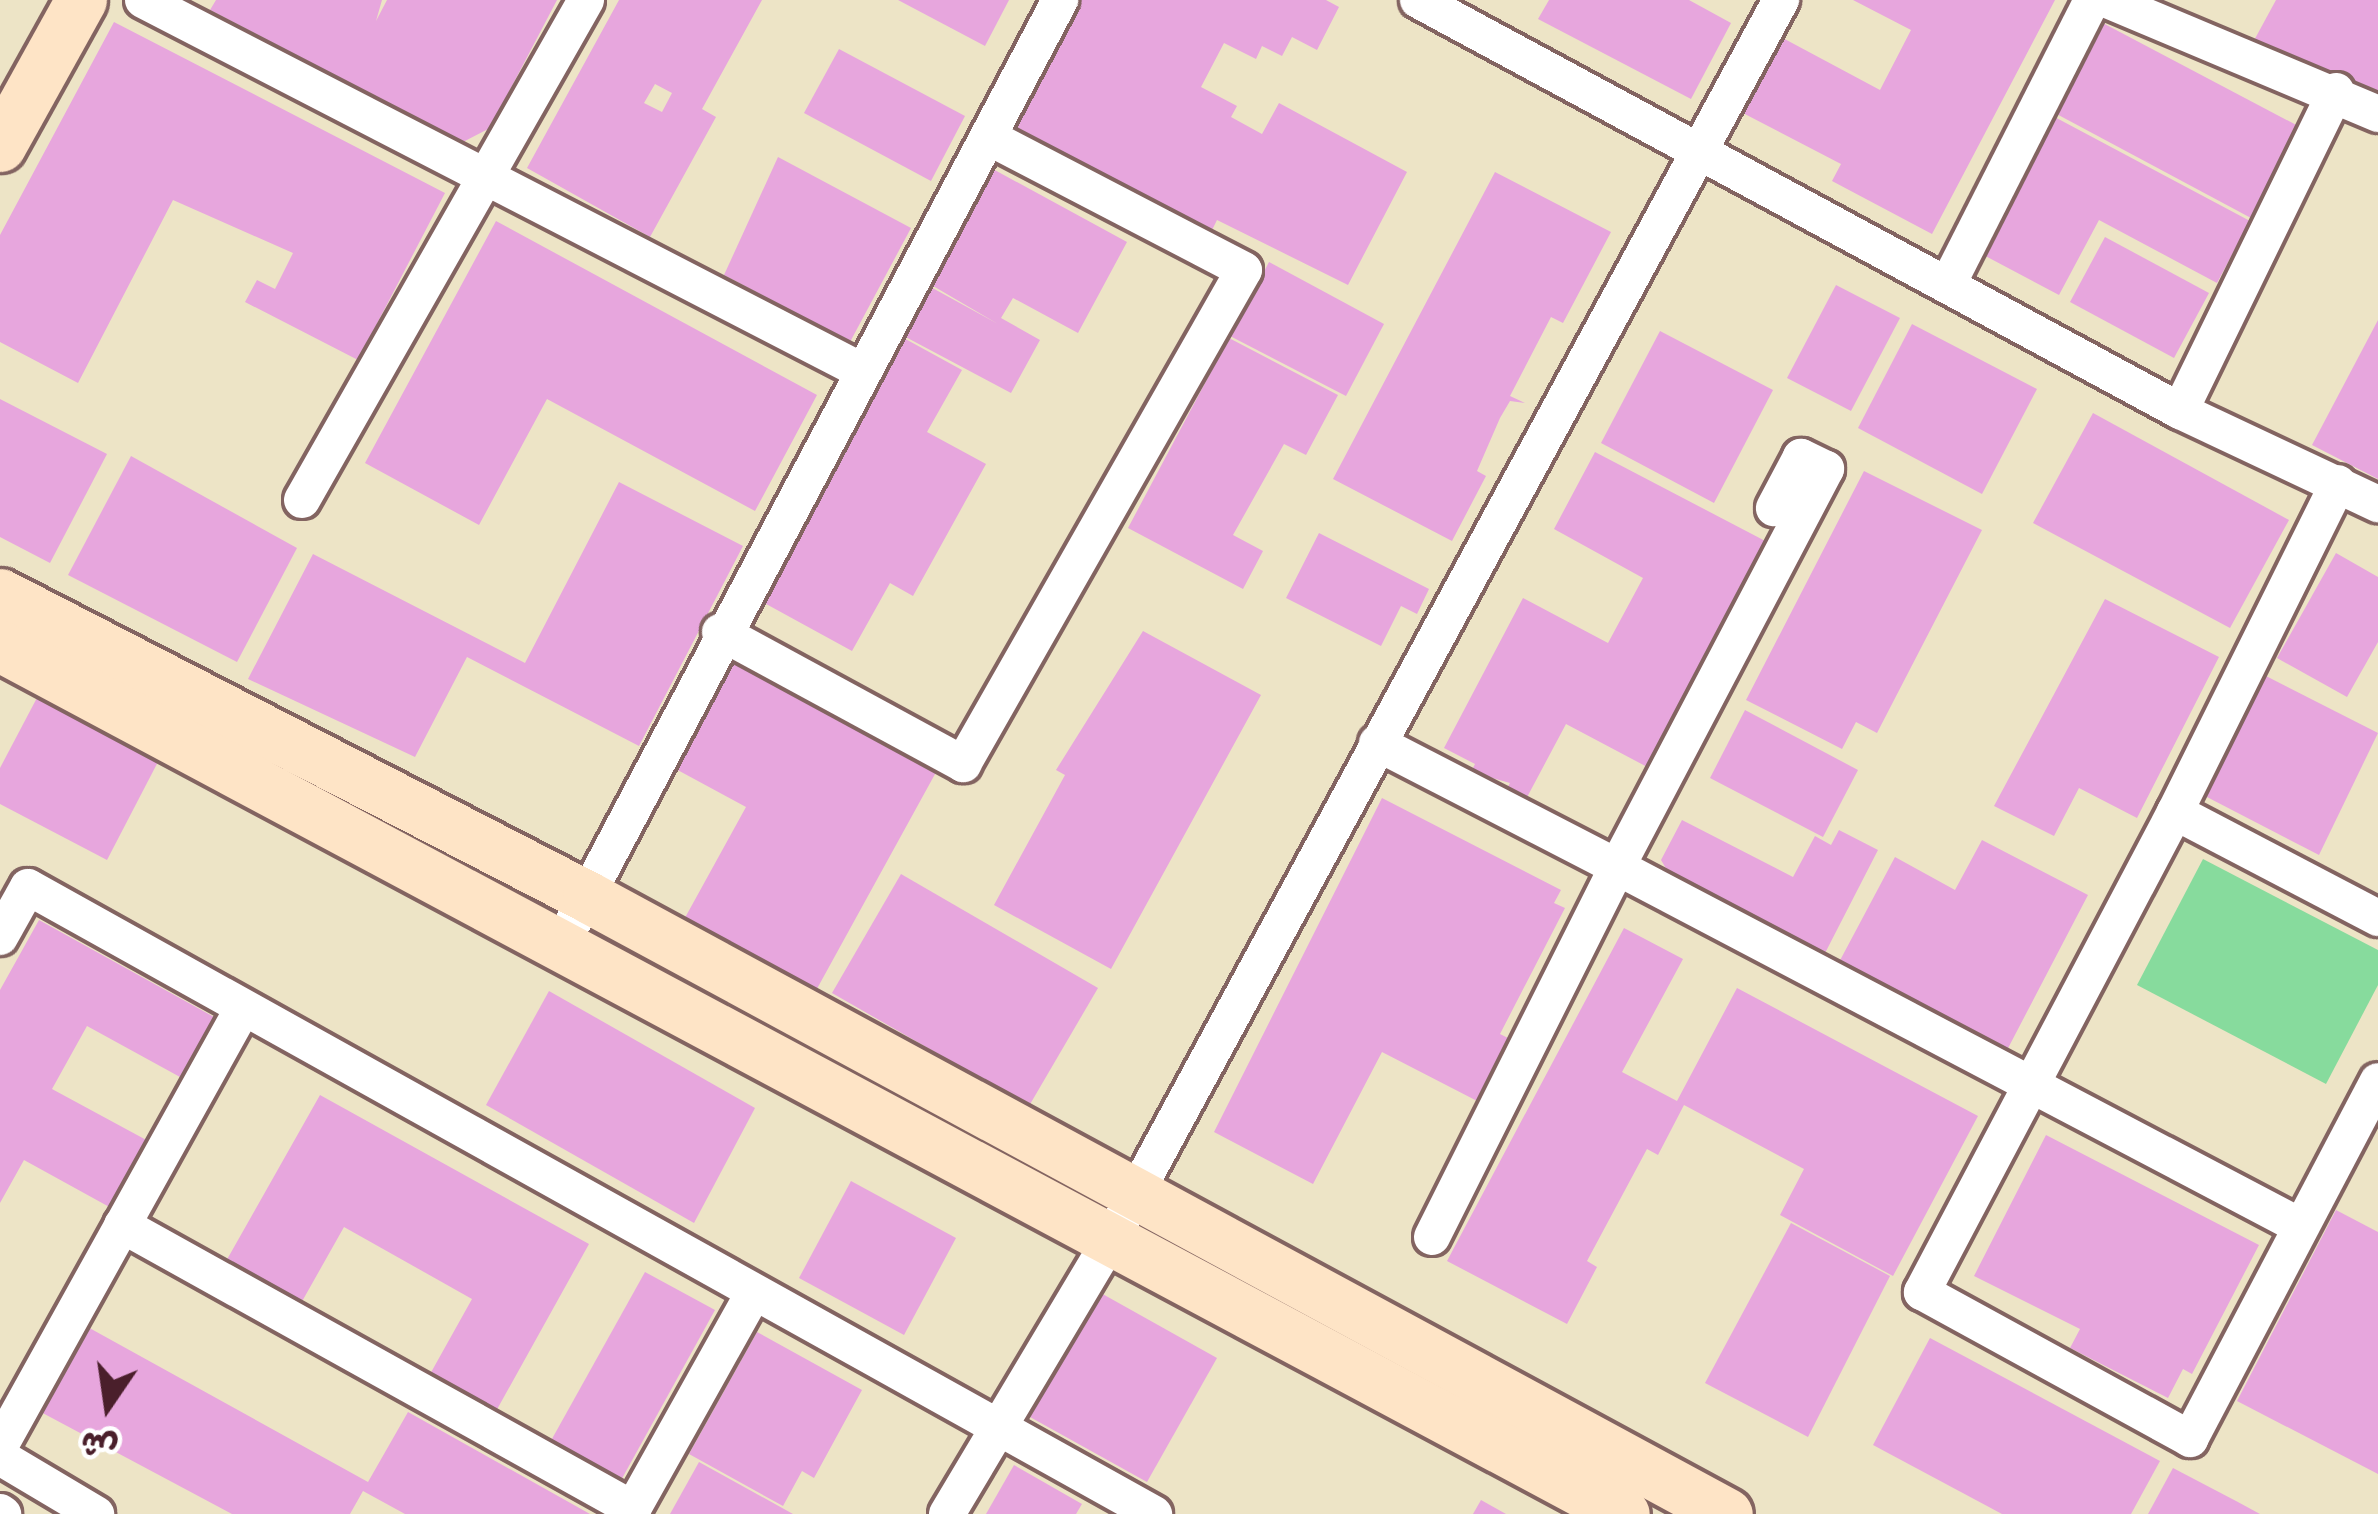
<!DOCTYPE html>
<meta charset="utf-8">
<style>
body{margin:0}
#map{position:relative;width:2378px;height:1514px;overflow:hidden;background:#ede4c6;font-family:Dekko,"Playpen Sans Arabic",sans-serif}
div>[style]{position:absolute}
.green>*{inset:0;background:#87db9d}
.building>*{inset:0;background:#e7a6dd}
.roads{filter:drop-shadow(3px 0 #836461) drop-shadow(-3px 0 #836461) drop-shadow(0 3px #836461) drop-shadow(0 -3px #836461)}
.minor>*{height:36px;margin:-18px;padding:0 18px;transform-origin:18px;border-radius:18px;background:#fff}
.secondary>*{height:51px;margin:-25.5px;padding:0 25.5px;transform-origin:25.5px;border-radius:25.5px;background:#fee4c6}
span{translate:-50% -50%;white-space:nowrap;text-align:center;line-height:1.15;-webkit-text-stroke:9px #fff;paint-order:stroke}
.north{position:absolute;left:48px;top:1346px;width:120px;height:120px;-webkit-text-stroke:9px #fff;paint-order:stroke;rotate:193deg;font-size:33px;font-weight:700;line-height:48px;text-align:center;color:#4a1f2b}
.north::after{content:'';display:block;margin:auto;width:42px;height:54px;background:#4a1f2b;clip-path:polygon(50% 0,100% 100%,50% 72%,0 100%)}
</style>
<div id="map">
<div class="green">
<div style="clip-path:polygon(2203px 859px,2378px 950px,2378px 985px,2326px 1084px,2137px 985px)"></div>
</div>
<div class="building">
<div style="clip-path:polygon(216px 0,382px 0,376px 21px,387px 0,557px 0,490px 128px,463px 142px,210px 10px)"></div>
<div style="clip-path:polygon(evenodd,619px 0,762px 0,702px 109px,716px 117px,650px 237px,527px 168px,619px 0,655px 84px,672px 93px,662px 112px,644px 103px,655px 84px)"></div>
<div style="clip-path:polygon(898px 0,1009px 0,985px 46px)"></div>
<div style="clip-path:polygon(1074px 0,1326px 0,1339px 7px,1317px 50px,1292px 37px,1282px 56px,1262px 46px,1256px 59px,1224px 43px,1201px 87px,1237px 106px,1231px 117px,1262px 134px,1279px 103px,1407px 172px,1348px 285px,1217px 220px,1210px 234px,1008px 127px)"></div>
<div style="clip-path:polygon(1549px 0,1689px 0,1731px 23px,1691px 99px,1538px 19px)"></div>
<div style="clip-path:polygon(1853px 0,2055px 0,1932px 234px,1832px 181px,1841px 164px,1739px 111px,1779px 36px,1880px 90px,1911px 30px)"></div>
<div style="clip-path:polygon(2276px 0,2378px 0,2378px 113px,2251px 46px)"></div>
<div style="clip-path:polygon(2099px 21px,2300px 127px,2251px 218px,2051px 111px)"></div>
<div style="clip-path:polygon(114px 22px,445px 193px,358px 360px,245px 302px,257px 280px,275px 289px,293px 253px,173px 200px,78px 383px,0 342px,0 235px)"></div>
<div style="clip-path:polygon(839px 49px,965px 116px,931px 181px,804px 113px)"></div>
<div style="clip-path:polygon(2049px 114px,2250px 221px,2217px 283px,2099px 220px,2059px 295px,1976px 251px)"></div>
<div style="clip-path:polygon(778px 157px,911px 228px,850px 342px,724px 275px)"></div>
<div style="clip-path:polygon(991px 168px,1127px 242px,1078px 333px,1013px 298px,1001px 318px,1040px 340px,1011px 393px,900px 334px,927px 285px,998px 324px,928px 283px)"></div>
<div style="clip-path:polygon(1495px 172px,1611px 232px,1563px 323px,1551px 317px,1510px 396px,1525px 403px,1510px 401px,1500px 418px,1477px 471px,1486px 476px,1452px 541px,1333px 479px)"></div>
<div style="clip-path:polygon(496px 221px,817px 395px,755px 511px,547px 399px,479px 525px,365px 463px)"></div>
<div style="clip-path:polygon(2105px 237px,2209px 293px,2174px 358px,2070px 302px)"></div>
<div style="clip-path:polygon(1269px 262px,1384px 324px,1346px 396px,1230px 336px)"></div>
<div style="clip-path:polygon(1836px 285px,1900px 318px,1851px 411px,1787px 378px)"></div>
<div style="clip-path:polygon(2378px 320px,2378px 479px,2312px 445px)"></div>
<div style="clip-path:polygon(1912px 324px,2037px 389px,1982px 494px,1858px 428px)"></div>
<div style="clip-path:polygon(1660px 331px,1773px 390px,1714px 503px,1601px 443px)"></div>
<div style="clip-path:polygon(900px 336px,962px 370px,927px 432px,986px 464px,913px 596px,890px 583px,852px 651px,755px 598px)"></div>
<div style="clip-path:polygon(1229px 338px,1338px 395px,1306px 455px,1284px 444px,1233px 535px,1263px 551px,1243px 589px,1128px 528px)"></div>
<div style="clip-path:polygon(0 399px,107px 454px,50px 563px,0 537px)"></div>
<div style="clip-path:polygon(2093px 413px,2289px 520px,2230px 628px,2033px 523px)"></div>
<div style="clip-path:polygon(1595px 452px,1771px 544px,1651px 769px,1566px 724px,1525px 801px,1506px 790px,1510px 783px,1471px 772px,1475px 764px,1444px 748px,1523px 598px,1608px 643px,1643px 578px,1554px 529px)"></div>
<div style="clip-path:polygon(131px 456px,297px 548px,237px 662px,68px 575px)"></div>
<div style="clip-path:polygon(1864px 471px,1982px 530px,1877px 733px,1856px 722px,1842px 749px,1746px 700px)"></div>
<div style="clip-path:polygon(619px 482px,743px 546px,639px 746px,467px 657px,415px 757px,248px 679px,313px 554px,525px 663px)"></div>
<div style="clip-path:polygon(1319px 533px,1429px 589px,1417px 614px,1401px 606px,1381px 646px,1286px 598px)"></div>
<div style="clip-path:polygon(2336px 553px,2378px 577px,2378px 642px,2347px 697px,2277px 658px)"></div>
<div style="clip-path:polygon(2105px 599px,2219px 657px,2137px 818px,2079px 788px,2054px 836px,1994px 806px)"></div>
<div style="clip-path:polygon(1143px 631px,1261px 695px,1111px 969px,994px 905px,1065px 775px,1056px 770px)"></div>
<div style="clip-path:polygon(734px 653px,940px 765px,813px 996px,681px 925px,746px 807px,672px 767px)"></div>
<div style="clip-path:polygon(2266px 676px,2378px 733px,2319px 855px,2205px 796px)"></div>
<div style="clip-path:polygon(39px 694px,160px 758px,107px 860px,0 804px,0 768px)"></div>
<div style="clip-path:polygon(1745px 710px,1858px 770px,1823px 837px,1710px 778px)"></div>
<div style="clip-path:polygon(1382px 798px,1561px 890px,1554px 903px,1565px 908px,1500px 1034px,1514px 1041px,1481px 1103px,1382px 1052px,1313px 1184px,1214px 1132px)"></div>
<div style="clip-path:polygon(1682px 820px,1793px 877px,1815px 836px,1831px 845px,1839px 830px,1878px 850px,1822px 959px,1674px 882px,1661px 860px)"></div>
<div style="clip-path:polygon(1982px 840px,2088px 895px,2005px 1054px,1837px 966px,1895px 857px,1955px 890px)"></div>
<div style="clip-path:polygon(901px 874px,1098px 988px,1029px 1106px,832px 993px)"></div>
<div style="clip-path:polygon(39px 920px,214px 1017px,180px 1077px,87px 1026px,52px 1089px,150px 1142px,113px 1209px,24px 1160px,0 1203px,0 990px)"></div>
<div style="clip-path:polygon(1624px 928px,1683px 959px,1622px 1072px,1677px 1101px,1737px 988px,1978px 1116px,1893px 1276px,1780px 1215px,1804px 1169px,1684px 1105px,1658px 1155px,1647px 1149px,1587px 1261px,1597px 1267px,1567px 1324px,1447px 1261px)"></div>
<div style="clip-path:polygon(549px 991px,755px 1108px,694px 1223px,486px 1105px)"></div>
<div style="clip-path:polygon(320px 1095px,589px 1244px,495px 1413px,429px 1376px,472px 1299px,344px 1227px,300px 1305px,225px 1263px)"></div>
<div style="clip-path:polygon(2046px 1135px,2259px 1245px,2192px 1374px,2183px 1369px,2168px 1398px,2070px 1348px,2080px 1329px,1974px 1276px)"></div>
<div style="clip-path:polygon(851px 1181px,956px 1238px,904px 1335px,799px 1278px)"></div>
<div style="clip-path:polygon(2336px 1210px,2378px 1232px,2378px 1474px,2237px 1401px)"></div>
<div style="clip-path:polygon(1791px 1223px,1890px 1276px,1808px 1437px,1705px 1383px)"></div>
<div style="clip-path:polygon(645px 1272px,715px 1310px,614px 1493px,543px 1455px)"></div>
<div style="clip-path:polygon(1099px 1292px,1217px 1358px,1147px 1482px,1030px 1417px)"></div>
<div style="clip-path:polygon(84px 1325px,368px 1482px,408px 1412px,590px 1514px,405px 1514px,363px 1491px,350px 1514px,232px 1514px,37px 1410px)"></div>
<div style="clip-path:polygon(757px 1332px,862px 1390px,814px 1478px,802px 1471px,783px 1506px,689px 1454px)"></div>
<div style="clip-path:polygon(1930px 1338px,2160px 1461px,2131px 1514px,2002px 1514px,1873px 1445px)"></div>
<div style="clip-path:polygon(699px 1462px,793px 1514px,670px 1514px)"></div>
<div style="clip-path:polygon(1014px 1465px,1082px 1504px,1076px 1514px,986px 1514px)"></div>
<div style="clip-path:polygon(2173px 1468px,2236px 1501px,2260px 1514px,2148px 1514px)"></div>
<div style="clip-path:polygon(1481px 1500px,1506px 1514px,1473px 1514px)"></div>
</div>
<div class="roads">
<div class="minor">
<div style="left:143px;top:0;width:809px;rotate:27.29deg"></div>
<div style="left:1418px;top:0;width:866px;rotate:28.34deg"></div>
<div style="left:2180px;top:411px;width:219px;rotate:25.2deg"></div>
<div style="left:2107px;top:0;width:294px;rotate:22.8deg"></div>
<div style="left:1948px;top:284px;width:318px;rotate:-63.1deg"></div>
<div style="left:2180px;top:411px;width:356px;rotate:-64deg"></div>
<div style="left:302px;top:500px;width:575px;rotate:-60.4deg"></div>
<div style="left:720px;top:632px;width:277px;rotate:28.5deg"></div>
<div style="left:963px;top:764px;width:568px;rotate:-60.37deg"></div>
<div style="left:1244px;top:270px;width:286px;rotate:-152.5deg"></div>
<div style="left:1377px;top:743px;width:270px;rotate:27.3deg"></div>
<div style="left:1617px;top:867px;width:450px;rotate:-62.3deg"></div>
<div style="left:1826px;top:469px;width:28px;rotate:-154deg"></div>
<div style="left:1801px;top:457px;width:58px;rotate:117.9deg"></div>
<div style="left:2175px;top:812px;width:367px;rotate:-63.6deg"></div>
<div style="left:2378px;top:918px;width:229px;rotate:-152.4deg"></div>
<div style="left:2175px;top:812px;width:543px;rotate:117.79deg"></div>
<div style="left:1922px;top:1292px;width:306px;rotate:28.7deg"></div>
<div style="left:2190px;top:1439px;width:404px;rotate:-62.3deg"></div>
<div style="left:0;top:937px;width:57px;rotate:-60.8deg"></div>
<div style="left:28px;top:887px;width:1289px;rotate:29.11deg"></div>
<div style="left:561px;top:945px;width:1069px;rotate:-62.16deg"></div>
<div style="left:122px;top:1225px;width:585px;rotate:29.06deg"></div>
<div style="left:1432px;top:1237px;width:414px;rotate:-63.4deg"></div>
<div style="left:1617px;top:867px;width:772px;rotate:27.73deg"></div>
<div style="left:0;top:1446px;width:501px;rotate:-60.98deg"></div>
<div style="left:0;top:1457px;width:112px;rotate:30.7deg"></div>
<div style="left:0;top:1512px;width:4px;rotate:34deg"></div>
<div style="left:630px;top:1514px;width:254px;rotate:-60.8deg"></div>
<div style="left:947px;top:1514px;width:320px;rotate:-59.2deg"></div>
<div style="left:1111px;top:1239px;width:1409px;rotate:-61.6deg"></div>
</div>
<div class="secondary">
<div style="left:0;top:146px;width:167px;rotate:-61deg"></div>
<div style="left:0;top:594px;width:661px;rotate:27.26deg"></div>
<div style="left:588px;top:897px;width:1295px;rotate:28.44deg"></div>
<div style="left:0;top:646px;width:1841px;rotate:28.12deg"></div>
</div>
</div>
<div class="north">ش</div>
</div>
